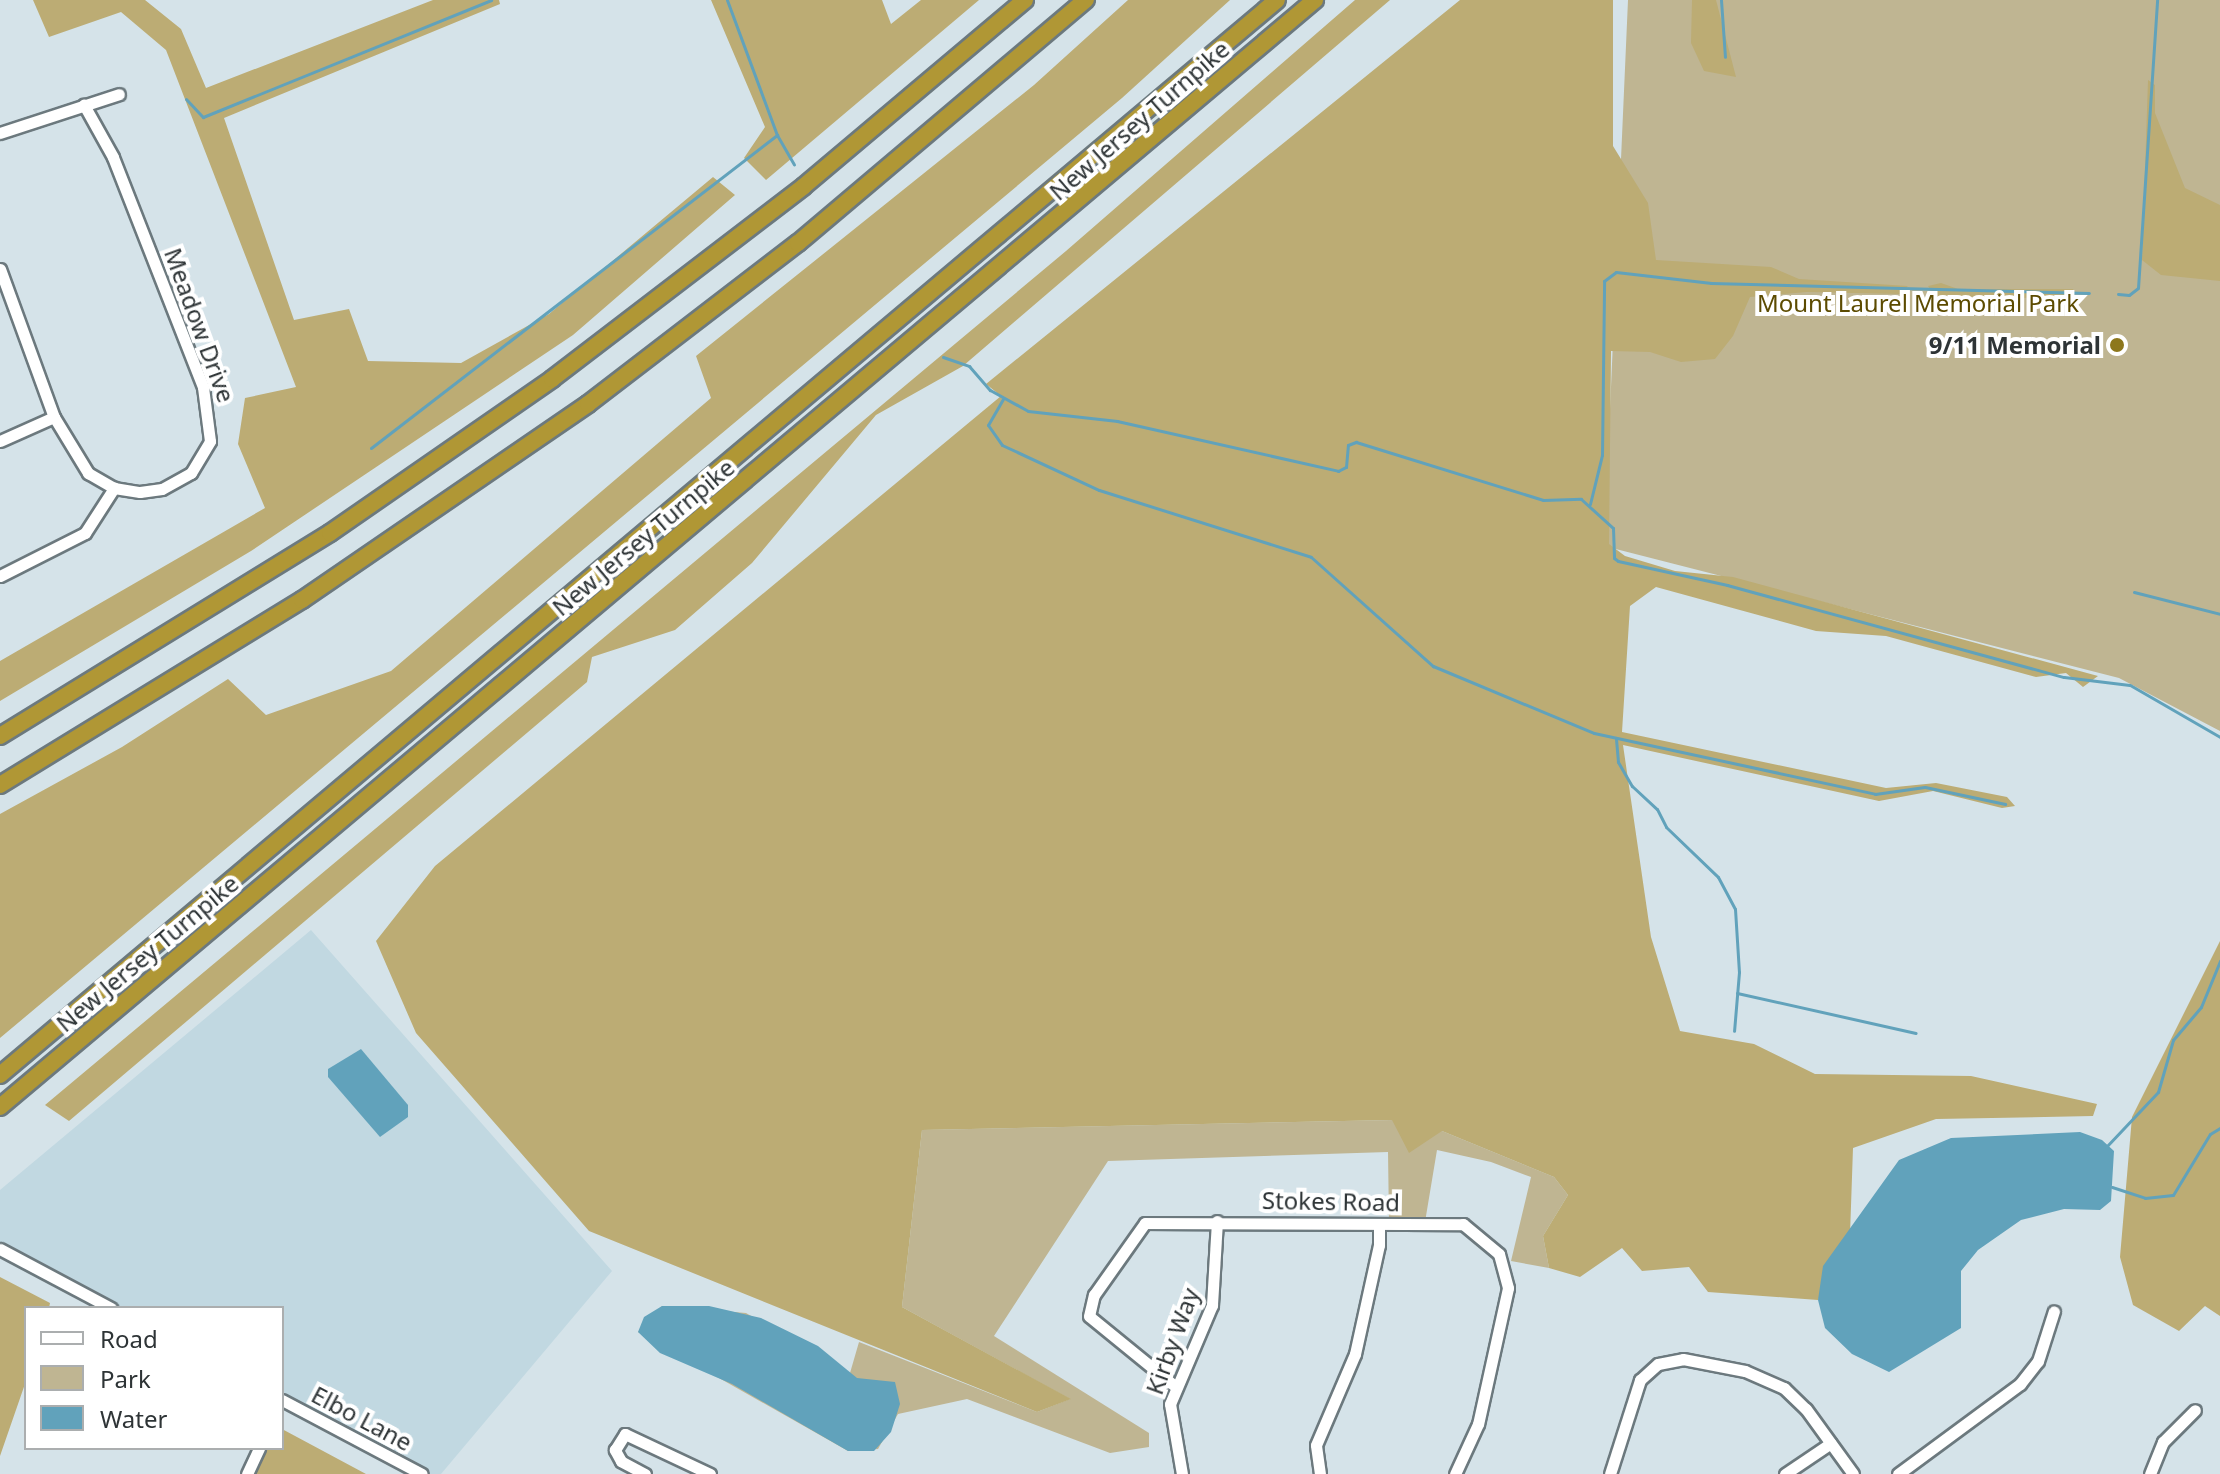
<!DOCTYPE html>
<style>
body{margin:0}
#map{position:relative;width:2220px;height:1474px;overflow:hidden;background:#d5e3e9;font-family:"Noto Sans",sans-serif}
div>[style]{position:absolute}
.built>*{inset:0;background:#c1d8e1}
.green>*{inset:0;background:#bfb592}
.forest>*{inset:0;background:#bcac74}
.water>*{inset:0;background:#61a2bb}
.stream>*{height:3px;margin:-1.5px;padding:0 1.5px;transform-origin:1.5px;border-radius:1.5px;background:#61a2bb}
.roads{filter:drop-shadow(2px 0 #6c797e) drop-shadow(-2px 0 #6c797e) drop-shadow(0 2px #6c797e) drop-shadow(0 -2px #6c797e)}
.minor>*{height:11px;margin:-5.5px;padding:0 5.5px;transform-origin:5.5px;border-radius:5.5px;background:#fff}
.highway>*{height:16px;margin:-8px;padding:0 8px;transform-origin:8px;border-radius:8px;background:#b09735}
.dots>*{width:22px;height:22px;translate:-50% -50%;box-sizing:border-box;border:4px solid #fff;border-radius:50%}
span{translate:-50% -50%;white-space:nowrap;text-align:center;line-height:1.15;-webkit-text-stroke:8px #fff;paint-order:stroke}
.street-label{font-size:24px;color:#2e3436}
.park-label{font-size:24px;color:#5c4b01}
.poi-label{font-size:24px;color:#2e3436;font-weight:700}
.right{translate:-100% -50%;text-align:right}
.legend{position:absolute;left:24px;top:1306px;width:260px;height:144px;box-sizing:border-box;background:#fff;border:2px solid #abaeaf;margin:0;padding:10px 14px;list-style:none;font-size:24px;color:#2e3436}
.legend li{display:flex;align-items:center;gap:16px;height:40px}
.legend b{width:40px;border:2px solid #abaeaf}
</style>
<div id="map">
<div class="built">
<div style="clip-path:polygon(311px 930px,612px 1271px,441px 1474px,429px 1474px,282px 1394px,282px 1308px,122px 1308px,0 1242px,0 1190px)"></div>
</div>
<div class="green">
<div style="clip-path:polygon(1628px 0,2220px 0,2220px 731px,2119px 678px,1604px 546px)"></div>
<div style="clip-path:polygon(1393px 1120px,1442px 1131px,1554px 1177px,1568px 1195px,1543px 1236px,1549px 1268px,1511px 1261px,1531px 1177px,1491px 1162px,1437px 1150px,1425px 1222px,1389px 1223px,1388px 1152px,1108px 1161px,994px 1336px,1149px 1433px,1149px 1447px,1110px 1453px,967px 1399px,898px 1414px,878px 1449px,848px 1451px,638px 1332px,662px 1306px,746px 1313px,850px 1373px,859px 1342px,1037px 1412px,1070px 1399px,902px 1307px,922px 1130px)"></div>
</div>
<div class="forest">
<div style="clip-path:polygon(33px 0,145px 0,181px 29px,206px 88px,433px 0,499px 0,500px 4px,224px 118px,294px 320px,349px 309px,368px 361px,461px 363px,549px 314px,713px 177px,735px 195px,573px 335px,251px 551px,0 701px,0 661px,265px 508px,238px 444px,245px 398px,296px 387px,166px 50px,121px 12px,49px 37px)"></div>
<div style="clip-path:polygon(711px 0,882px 0,891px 24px,921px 0,979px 0,766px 180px,744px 158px,765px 127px)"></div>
<div style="clip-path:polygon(1128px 0,1230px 0,1122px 98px,0 1038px,0 814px,122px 747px,228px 679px,266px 715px,391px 671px,711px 398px,696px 356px,1034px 85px)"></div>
<div style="clip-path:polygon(1355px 0,1390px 0,963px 366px,876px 415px,752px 563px,675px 630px,592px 657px,587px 682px,69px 1121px,45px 1105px,1066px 251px)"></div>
<div style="clip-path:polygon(1460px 0,1613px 0,1613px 146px,1648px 203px,1656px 260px,1771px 267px,1799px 279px,1908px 286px,1900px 294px,1807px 292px,1750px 297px,1733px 336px,1715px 359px,1681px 362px,1650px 352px,1611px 351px,1609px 544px,1625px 556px,1675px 571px,1733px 577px,2098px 676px,2083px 687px,2066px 673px,2036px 677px,1886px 636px,1816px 631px,1656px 587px,1630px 606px,1622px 732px,1886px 788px,1936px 783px,2007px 797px,2015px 806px,2002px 808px,1933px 791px,1879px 801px,1623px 745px,1651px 937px,1680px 1031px,1754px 1044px,1815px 1074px,1971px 1076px,2097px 1104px,2093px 1116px,1936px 1119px,1853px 1148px,1850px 1235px,1818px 1300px,1708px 1292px,1689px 1267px,1642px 1271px,1622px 1248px,1580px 1277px,1549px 1268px,1543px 1236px,1568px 1195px,1554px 1177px,1442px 1131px,1409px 1153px,1392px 1120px,922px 1130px,902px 1307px,1071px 1399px,1037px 1412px,589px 1231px,416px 1033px,376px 941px,435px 866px,1001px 396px,986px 384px)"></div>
<div style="clip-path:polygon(1692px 0,1716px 0,1736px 77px,1704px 71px,1691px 43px)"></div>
<div style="clip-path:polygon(2148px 80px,2155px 85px,2155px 113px,2185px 188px,2220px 205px,2220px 281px,2161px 275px,2142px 260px)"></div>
<div style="clip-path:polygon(1941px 283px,1958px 289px,2073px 289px,2076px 299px,1934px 296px,1928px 286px)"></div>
<div style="clip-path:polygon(2220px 941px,2220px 1316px,2205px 1306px,2179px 1331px,2133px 1305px,2120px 1257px,2132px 1117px)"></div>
<div style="clip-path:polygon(0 1277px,50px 1303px,49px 1308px,26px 1308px,26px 1381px,0 1456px)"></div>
<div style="clip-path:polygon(282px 1429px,366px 1474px,247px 1474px,260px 1448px,282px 1448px)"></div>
</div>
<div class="water">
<div style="clip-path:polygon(361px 1049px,408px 1105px,408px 1117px,380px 1137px,328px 1077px,328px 1069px)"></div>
<div style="clip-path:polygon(2080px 1132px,2102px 1140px,2114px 1151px,2111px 1201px,2100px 1210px,2064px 1209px,2021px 1220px,1978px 1250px,1961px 1271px,1961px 1328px,1889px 1372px,1852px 1354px,1825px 1328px,1818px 1300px,1823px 1266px,1899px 1160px,1951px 1138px)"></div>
<div style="clip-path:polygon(662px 1306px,709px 1306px,761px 1318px,818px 1346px,857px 1378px,895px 1382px,900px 1404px,891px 1432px,874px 1451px,848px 1451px,732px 1384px,660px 1353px,638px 1332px,644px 1317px)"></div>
</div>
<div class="stream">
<div style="left:727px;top:0;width:144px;rotate:69.7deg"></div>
<div style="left:777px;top:135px;width:34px;rotate:60deg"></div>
<div style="left:1721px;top:0;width:57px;rotate:86deg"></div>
<div style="left:186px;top:99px;width:25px;rotate:47deg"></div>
<div style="left:203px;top:117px;width:311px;rotate:-22.1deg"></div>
<div style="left:2118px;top:294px;width:11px;rotate:5deg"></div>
<div style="left:2129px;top:295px;width:11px;rotate:-38deg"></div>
<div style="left:2138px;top:288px;width:289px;rotate:-86.2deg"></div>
<div style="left:943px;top:357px;width:28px;rotate:19deg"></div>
<div style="left:969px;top:366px;width:32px;rotate:49deg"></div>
<div style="left:990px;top:390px;width:43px;rotate:28.9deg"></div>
<div style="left:1028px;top:411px;width:90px;rotate:6.4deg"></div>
<div style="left:1117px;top:421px;width:227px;rotate:12.7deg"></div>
<div style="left:1338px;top:471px;width:9px;rotate:-27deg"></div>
<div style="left:1346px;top:467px;width:22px;rotate:-85deg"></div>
<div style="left:1348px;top:445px;width:9px;rotate:-21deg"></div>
<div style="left:1356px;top:442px;width:196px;rotate:17.2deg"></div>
<div style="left:1543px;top:500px;width:38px;rotate:-2deg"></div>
<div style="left:1581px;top:499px;width:43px;rotate:42.2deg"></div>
<div style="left:1613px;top:528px;width:30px;rotate:88deg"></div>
<div style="left:1614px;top:558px;width:5px;rotate:37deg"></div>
<div style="left:1618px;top:561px;width:112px;rotate:12.4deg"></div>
<div style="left:1727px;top:585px;width:349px;rotate:15.3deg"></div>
<div style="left:2064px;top:677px;width:66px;rotate:6.9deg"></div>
<div style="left:2130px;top:685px;width:104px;rotate:30deg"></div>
<div style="left:1003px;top:399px;width:30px;rotate:120deg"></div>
<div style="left:988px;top:425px;width:24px;rotate:55deg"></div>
<div style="left:1002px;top:445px;width:107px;rotate:24.9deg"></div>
<div style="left:1099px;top:490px;width:222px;rotate:17.5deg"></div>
<div style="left:1311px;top:557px;width:164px;rotate:41.8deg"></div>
<div style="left:1433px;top:666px;width:174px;rotate:22.6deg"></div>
<div style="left:1594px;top:733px;width:288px;rotate:12.2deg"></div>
<div style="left:1875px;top:794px;width:50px;rotate:-8deg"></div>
<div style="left:1925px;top:787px;width:82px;rotate:12deg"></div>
<div style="left:371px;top:448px;width:513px;rotate:-37.63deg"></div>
<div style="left:1590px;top:504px;width:50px;rotate:-76.2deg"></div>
<div style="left:1602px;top:455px;width:174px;rotate:-89.3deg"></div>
<div style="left:1604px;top:281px;width:15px;rotate:-37deg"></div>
<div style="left:1616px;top:272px;width:96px;rotate:6.6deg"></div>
<div style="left:1711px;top:283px;width:378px;rotate:1.5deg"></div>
<div style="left:2134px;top:592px;width:89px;rotate:14.3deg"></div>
<div style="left:1616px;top:739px;width:23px;rotate:85deg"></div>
<div style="left:1618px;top:762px;width:28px;rotate:60deg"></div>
<div style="left:1632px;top:786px;width:34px;rotate:43deg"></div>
<div style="left:1657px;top:809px;width:20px;rotate:63deg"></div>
<div style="left:1666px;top:827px;width:72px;rotate:43.9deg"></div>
<div style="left:1718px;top:877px;width:36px;rotate:62deg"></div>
<div style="left:1735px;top:909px;width:63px;rotate:86.4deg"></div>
<div style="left:1739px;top:972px;width:59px;rotate:94.8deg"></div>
<div style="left:1737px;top:993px;width:183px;rotate:12.6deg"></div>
<div style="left:2106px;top:1147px;width:76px;rotate:-46.6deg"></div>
<div style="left:2158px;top:1092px;width:54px;rotate:-73.9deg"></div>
<div style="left:2173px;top:1040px;width:43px;rotate:-49.7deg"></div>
<div style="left:2201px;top:1007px;width:50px;rotate:-67.6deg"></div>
<div style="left:2112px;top:1187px;width:35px;rotate:18deg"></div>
<div style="left:2145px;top:1198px;width:28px;rotate:-6deg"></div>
<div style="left:2173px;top:1195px;width:71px;rotate:-58.8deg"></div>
<div style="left:2210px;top:1134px;width:12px;rotate:-31deg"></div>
</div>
<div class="roads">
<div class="minor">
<div style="left:0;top:133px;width:125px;rotate:-18.1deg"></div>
<div style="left:0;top:269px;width:158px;rotate:70deg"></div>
<div style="left:54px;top:417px;width:66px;rotate:58.7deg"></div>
<div style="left:88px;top:473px;width:30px;rotate:30deg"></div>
<div style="left:114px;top:488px;width:26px;rotate:9deg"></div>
<div style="left:140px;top:492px;width:22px;rotate:-8deg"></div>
<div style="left:162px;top:489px;width:33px;rotate:-29deg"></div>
<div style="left:191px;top:473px;width:37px;rotate:-59deg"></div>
<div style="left:210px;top:441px;width:54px;rotate:-97.4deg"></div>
<div style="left:203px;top:387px;width:247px;rotate:-111.4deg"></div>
<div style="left:113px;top:157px;width:60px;rotate:-119.1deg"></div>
<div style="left:0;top:441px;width:59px;rotate:-24deg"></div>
<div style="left:0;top:576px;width:95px;rotate:-26.8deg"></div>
<div style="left:85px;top:533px;width:54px;rotate:-57.2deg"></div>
<div style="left:0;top:1249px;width:126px;rotate:28deg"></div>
<div style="left:1176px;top:1387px;width:112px;rotate:-140.8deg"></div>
<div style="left:1089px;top:1316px;width:22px;rotate:-77deg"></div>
<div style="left:1094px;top:1295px;width:88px;rotate:-54.7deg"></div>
<div style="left:1145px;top:1223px;width:318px;rotate:0.2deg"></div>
<div style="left:1463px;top:1224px;width:47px;rotate:39.8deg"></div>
<div style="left:1499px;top:1254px;width:35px;rotate:75deg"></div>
<div style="left:1508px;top:1288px;width:139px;rotate:102.4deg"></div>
<div style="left:1478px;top:1424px;width:55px;rotate:114.7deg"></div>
<div style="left:282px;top:1400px;width:158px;rotate:27.9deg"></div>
<div style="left:247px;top:1474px;width:29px;rotate:-65deg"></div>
<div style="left:645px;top:1474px;width:27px;rotate:-152deg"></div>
<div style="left:621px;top:1461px;width:13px;rotate:-119deg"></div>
<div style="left:615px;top:1450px;width:19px;rotate:-58deg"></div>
<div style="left:625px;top:1434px;width:94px;rotate:25.2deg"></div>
<div style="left:1182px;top:1474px;width:71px;rotate:-99.7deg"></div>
<div style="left:1170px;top:1404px;width:108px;rotate:-67deg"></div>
<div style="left:1212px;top:1305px;width:84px;rotate:-86.6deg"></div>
<div style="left:1320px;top:1474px;width:29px;rotate:-98deg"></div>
<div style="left:1316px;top:1445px;width:99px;rotate:-66.8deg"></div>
<div style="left:1355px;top:1354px;width:112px;rotate:-77.6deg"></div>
<div style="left:1379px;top:1245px;width:20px;rotate:-90deg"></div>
<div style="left:1610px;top:1474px;width:99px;rotate:-72.3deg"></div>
<div style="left:1640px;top:1380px;width:24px;rotate:-42deg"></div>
<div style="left:1658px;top:1364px;width:25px;rotate:-11deg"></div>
<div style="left:1683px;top:1359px;width:63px;rotate:11deg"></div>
<div style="left:1745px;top:1371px;width:43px;rotate:23.6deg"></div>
<div style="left:1784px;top:1388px;width:30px;rotate:44deg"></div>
<div style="left:1806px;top:1409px;width:80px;rotate:54.1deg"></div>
<div style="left:1785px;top:1474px;width:55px;rotate:-34deg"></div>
<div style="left:1898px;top:1474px;width:152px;rotate:-36.4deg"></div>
<div style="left:2020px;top:1384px;width:29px;rotate:-52deg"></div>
<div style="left:2038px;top:1361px;width:52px;rotate:-72.3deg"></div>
<div style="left:2150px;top:1474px;width:35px;rotate:-68deg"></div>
<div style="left:2163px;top:1442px;width:45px;rotate:-45deg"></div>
</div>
<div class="highway">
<div style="left:0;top:736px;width:387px;rotate:-31.6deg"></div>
<div style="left:330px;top:533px;width:270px;rotate:-34.7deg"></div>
<div style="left:552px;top:379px;width:317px;rotate:-37.4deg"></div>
<div style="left:804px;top:186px;width:289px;rotate:-40.1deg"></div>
<div style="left:0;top:785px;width:354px;rotate:-31.5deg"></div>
<div style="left:302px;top:600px;width:347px;rotate:-34.4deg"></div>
<div style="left:588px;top:404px;width:265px;rotate:-37.5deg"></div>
<div style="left:798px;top:243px;width:377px;rotate:-40.2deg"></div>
<div style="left:0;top:1075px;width:1669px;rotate:-40.09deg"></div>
<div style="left:0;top:1107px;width:1719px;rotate:-40.09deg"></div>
</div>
</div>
<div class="dots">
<div style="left:2117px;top:345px;background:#8d771c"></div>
</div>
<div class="street-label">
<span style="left:1139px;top:120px;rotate:-41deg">New Jersey Turnpike</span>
<span style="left:200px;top:325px;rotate:70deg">Meadow Drive</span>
<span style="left:643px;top:537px;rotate:-40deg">New Jersey Turnpike</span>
<span style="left:147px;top:953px;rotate:-40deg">New Jersey Turnpike</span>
<span style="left:1331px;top:1201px;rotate:1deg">Stokes Road</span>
<span style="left:1172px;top:1341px;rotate:-70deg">Kirby Way</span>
<span style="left:362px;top:1418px;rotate:28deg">Elbo Lane</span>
</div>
<div class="park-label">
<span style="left:1918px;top:303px">Mount Laurel Memorial Park</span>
</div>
<div class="poi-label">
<span class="right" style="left:2101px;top:345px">9/11 Memorial</span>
</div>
<ul class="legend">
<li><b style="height:10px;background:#fff"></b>Road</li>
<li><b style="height:22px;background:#bfb592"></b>Park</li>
<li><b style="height:22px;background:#61a2bb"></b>Water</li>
</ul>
</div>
